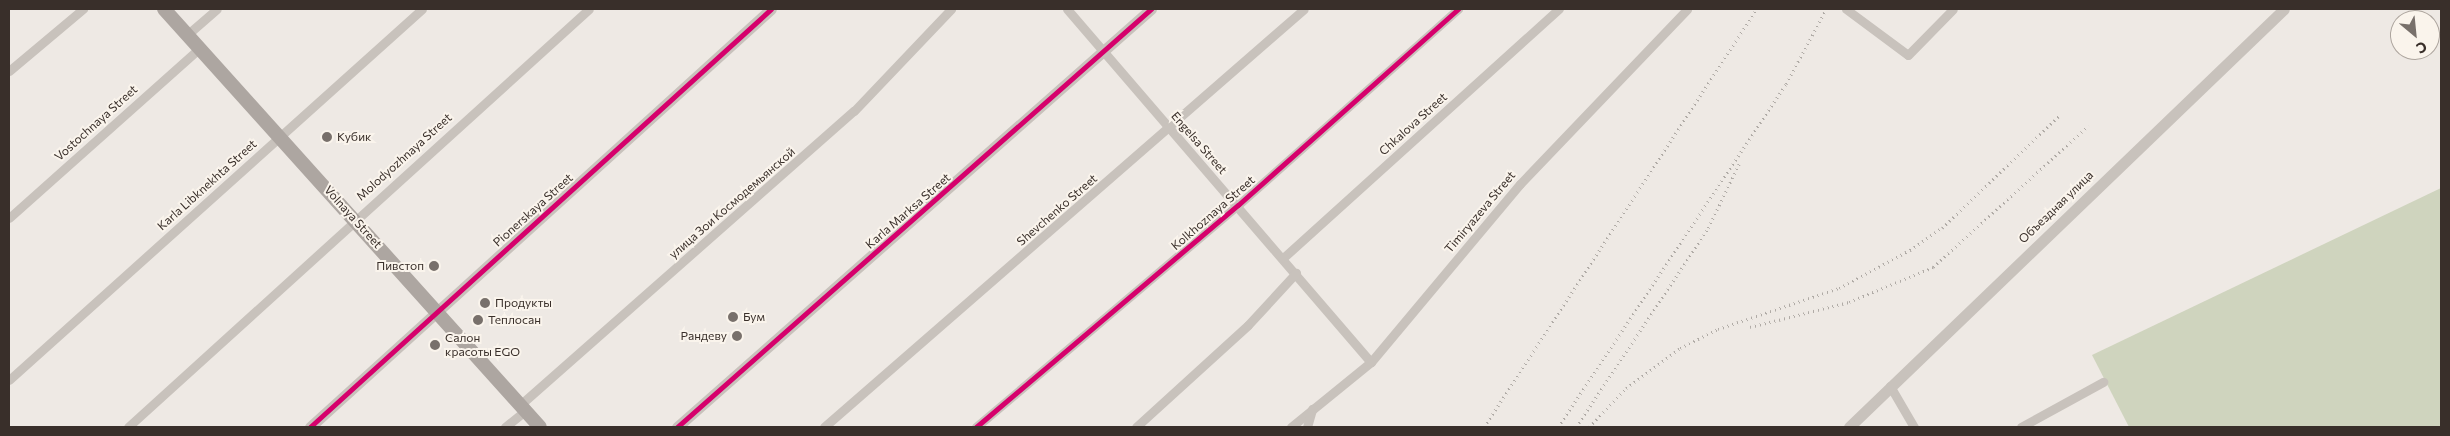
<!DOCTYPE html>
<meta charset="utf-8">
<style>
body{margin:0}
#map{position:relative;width:2450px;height:436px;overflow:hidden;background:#eee9e4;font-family:Commissioner,sans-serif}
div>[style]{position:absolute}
.green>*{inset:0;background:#cfd4be}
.minor>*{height:9px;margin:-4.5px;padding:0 4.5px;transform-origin:4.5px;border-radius:4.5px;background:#c8c2bc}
.tertiary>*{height:11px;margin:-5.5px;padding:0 5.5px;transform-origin:5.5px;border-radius:5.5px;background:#c8c2bc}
.primary>*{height:14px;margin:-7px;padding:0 7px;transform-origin:7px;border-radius:7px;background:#ada6a1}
.rail>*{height:2.5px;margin-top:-1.25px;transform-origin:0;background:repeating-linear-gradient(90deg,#b0aba6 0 1px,transparent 0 5px)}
.cycleway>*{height:5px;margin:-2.5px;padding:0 2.5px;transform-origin:2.5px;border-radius:2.5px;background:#d6006c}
.dots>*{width:14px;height:14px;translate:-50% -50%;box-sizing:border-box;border:2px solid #faf4ec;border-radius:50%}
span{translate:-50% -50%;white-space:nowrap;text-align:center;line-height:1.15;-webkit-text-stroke:4px #faf4ec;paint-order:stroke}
.street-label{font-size:12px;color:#392f2a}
.poi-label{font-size:12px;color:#392f2a}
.left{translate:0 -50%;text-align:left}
.right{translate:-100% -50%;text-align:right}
.frame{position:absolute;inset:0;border:10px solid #392f2a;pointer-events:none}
.north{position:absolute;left:2390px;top:10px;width:50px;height:50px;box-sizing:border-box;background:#faf4ec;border:1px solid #ada59e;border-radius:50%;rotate:152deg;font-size:14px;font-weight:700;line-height:20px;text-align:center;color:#392f2a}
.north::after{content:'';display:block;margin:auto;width:18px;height:22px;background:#78706b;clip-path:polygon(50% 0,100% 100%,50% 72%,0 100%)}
</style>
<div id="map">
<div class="green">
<div style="clip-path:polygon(2441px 188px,2441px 427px,2129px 427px,2092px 355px)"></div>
</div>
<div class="minor">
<div style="left:1067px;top:9px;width:466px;rotate:49.3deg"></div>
<div style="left:1846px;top:9px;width:77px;rotate:36.6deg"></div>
<div style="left:1908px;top:55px;width:64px;rotate:-45.6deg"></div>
<div style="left:188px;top:34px;width:38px;rotate:-41deg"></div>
<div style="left:9px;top:71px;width:97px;rotate:-40deg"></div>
<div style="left:9px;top:218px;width:256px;rotate:-41.7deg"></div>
<div style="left:1283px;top:258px;width:372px;rotate:-42.1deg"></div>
<div style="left:9px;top:380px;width:555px;rotate:-41.93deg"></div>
<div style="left:1890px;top:386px;width:48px;rotate:59.7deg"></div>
<div style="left:520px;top:405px;width:445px;rotate:-41.4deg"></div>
<div style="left:854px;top:111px;width:141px;rotate:-46.4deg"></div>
<div style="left:128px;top:427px;width:622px;rotate:-42.2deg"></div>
<div style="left:505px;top:427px;width:26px;rotate:-39deg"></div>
<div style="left:824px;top:427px;width:636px;rotate:-41.05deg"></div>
<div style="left:976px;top:427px;width:343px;rotate:-40.3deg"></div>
<div style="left:1238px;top:205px;width:295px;rotate:-41.7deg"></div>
<div style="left:1136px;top:427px;width:151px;rotate:-42.3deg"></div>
<div style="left:1248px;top:325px;width:71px;rotate:-47.3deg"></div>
<div style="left:1291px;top:427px;width:103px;rotate:-39.1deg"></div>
<div style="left:1371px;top:362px;width:232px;rotate:-50.1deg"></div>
<div style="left:1520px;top:184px;width:242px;rotate:-46.3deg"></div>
<div style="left:1307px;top:427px;width:19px;rotate:-74deg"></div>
<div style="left:2021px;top:427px;width:94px;rotate:-28.8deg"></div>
</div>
<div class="tertiary">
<div style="left:310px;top:427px;width:622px;rotate:-42.2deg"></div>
<div style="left:677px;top:427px;width:632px;rotate:-41.41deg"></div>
<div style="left:1849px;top:427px;width:603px;rotate:-43.86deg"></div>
</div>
<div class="primary">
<div style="left:164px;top:9px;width:562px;rotate:48.03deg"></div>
</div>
<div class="rail">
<div style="left:1750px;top:327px;width:102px;rotate:-14.2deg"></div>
<div style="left:1849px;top:302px;width:91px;rotate:-22.6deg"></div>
<div style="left:1933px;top:267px;width:210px;rotate:-42.3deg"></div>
<div style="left:1484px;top:427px;width:499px;rotate:-56.9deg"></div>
<div style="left:1558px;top:427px;width:412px;rotate:-56.4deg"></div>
<div style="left:1786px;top:84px;width:85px;rotate:-61.9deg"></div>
<div style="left:1576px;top:427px;width:239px;rotate:-56.4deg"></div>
<div style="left:1708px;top:228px;width:71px;rotate:-64.2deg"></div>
<div style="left:1589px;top:427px;width:54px;rotate:-46.5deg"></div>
<div style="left:1626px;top:388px;width:67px;rotate:-36.5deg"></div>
<div style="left:1680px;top:348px;width:42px;rotate:-26.6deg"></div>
<div style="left:1718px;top:329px;width:128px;rotate:-18.7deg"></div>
<div style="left:1839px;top:288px;width:81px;rotate:-28.2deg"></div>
<div style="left:1910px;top:250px;width:39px;rotate:-35deg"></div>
<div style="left:1942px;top:228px;width:163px;rotate:-43.8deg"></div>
</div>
<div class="cycleway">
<div style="left:310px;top:427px;width:622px;rotate:-42.2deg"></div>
<div style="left:677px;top:427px;width:632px;rotate:-41.41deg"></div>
<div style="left:976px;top:427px;width:343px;rotate:-40.3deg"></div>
<div style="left:1238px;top:205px;width:295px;rotate:-41.7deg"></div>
</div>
<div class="dots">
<div style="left:327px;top:137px;background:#78706b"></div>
<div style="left:434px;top:266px;background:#78706b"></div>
<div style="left:485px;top:303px;background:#78706b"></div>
<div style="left:733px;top:317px;background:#78706b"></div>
<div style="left:478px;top:320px;background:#78706b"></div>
<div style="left:737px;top:336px;background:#78706b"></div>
<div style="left:435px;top:345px;background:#78706b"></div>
</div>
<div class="street-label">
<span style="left:96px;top:123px;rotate:-42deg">Vostochnaya Street</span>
<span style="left:1413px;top:124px;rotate:-42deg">Chkalova Street</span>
<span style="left:1199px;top:143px;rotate:49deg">Engelsa Street</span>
<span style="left:404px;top:157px;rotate:-42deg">Molodyozhnaya Street</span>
<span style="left:207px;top:185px;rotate:-42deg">Karla Libknekhta Street</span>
<span style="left:732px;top:203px;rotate:-41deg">улица Зои Космодемьянской</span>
<span style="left:2056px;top:207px;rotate:-44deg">Объездная улица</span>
<span style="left:533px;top:210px;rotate:-42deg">Pionerskaya Street</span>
<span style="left:1057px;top:210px;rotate:-41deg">Shevchenko Street</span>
<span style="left:908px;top:211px;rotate:-41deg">Karla Marksa Street</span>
<span style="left:1480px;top:212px;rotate:-50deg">Timiryazeva Street</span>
<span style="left:1213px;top:213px;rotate:-41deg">Kolkhoznaya Street</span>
<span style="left:353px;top:217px;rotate:48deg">Volnaya Street</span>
</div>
<div class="poi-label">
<span class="left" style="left:337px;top:137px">Кубик</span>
<span class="right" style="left:424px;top:266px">Пивстоп</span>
<span class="left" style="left:495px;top:303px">Продукты</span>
<span class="left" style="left:743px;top:317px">Бум</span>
<span class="left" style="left:488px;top:320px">Теплосан</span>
<span class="right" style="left:727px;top:336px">Рандеву</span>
<span class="left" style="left:445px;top:345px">Салон<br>красоты EGO</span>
</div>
<div class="frame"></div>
<div class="north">С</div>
</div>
